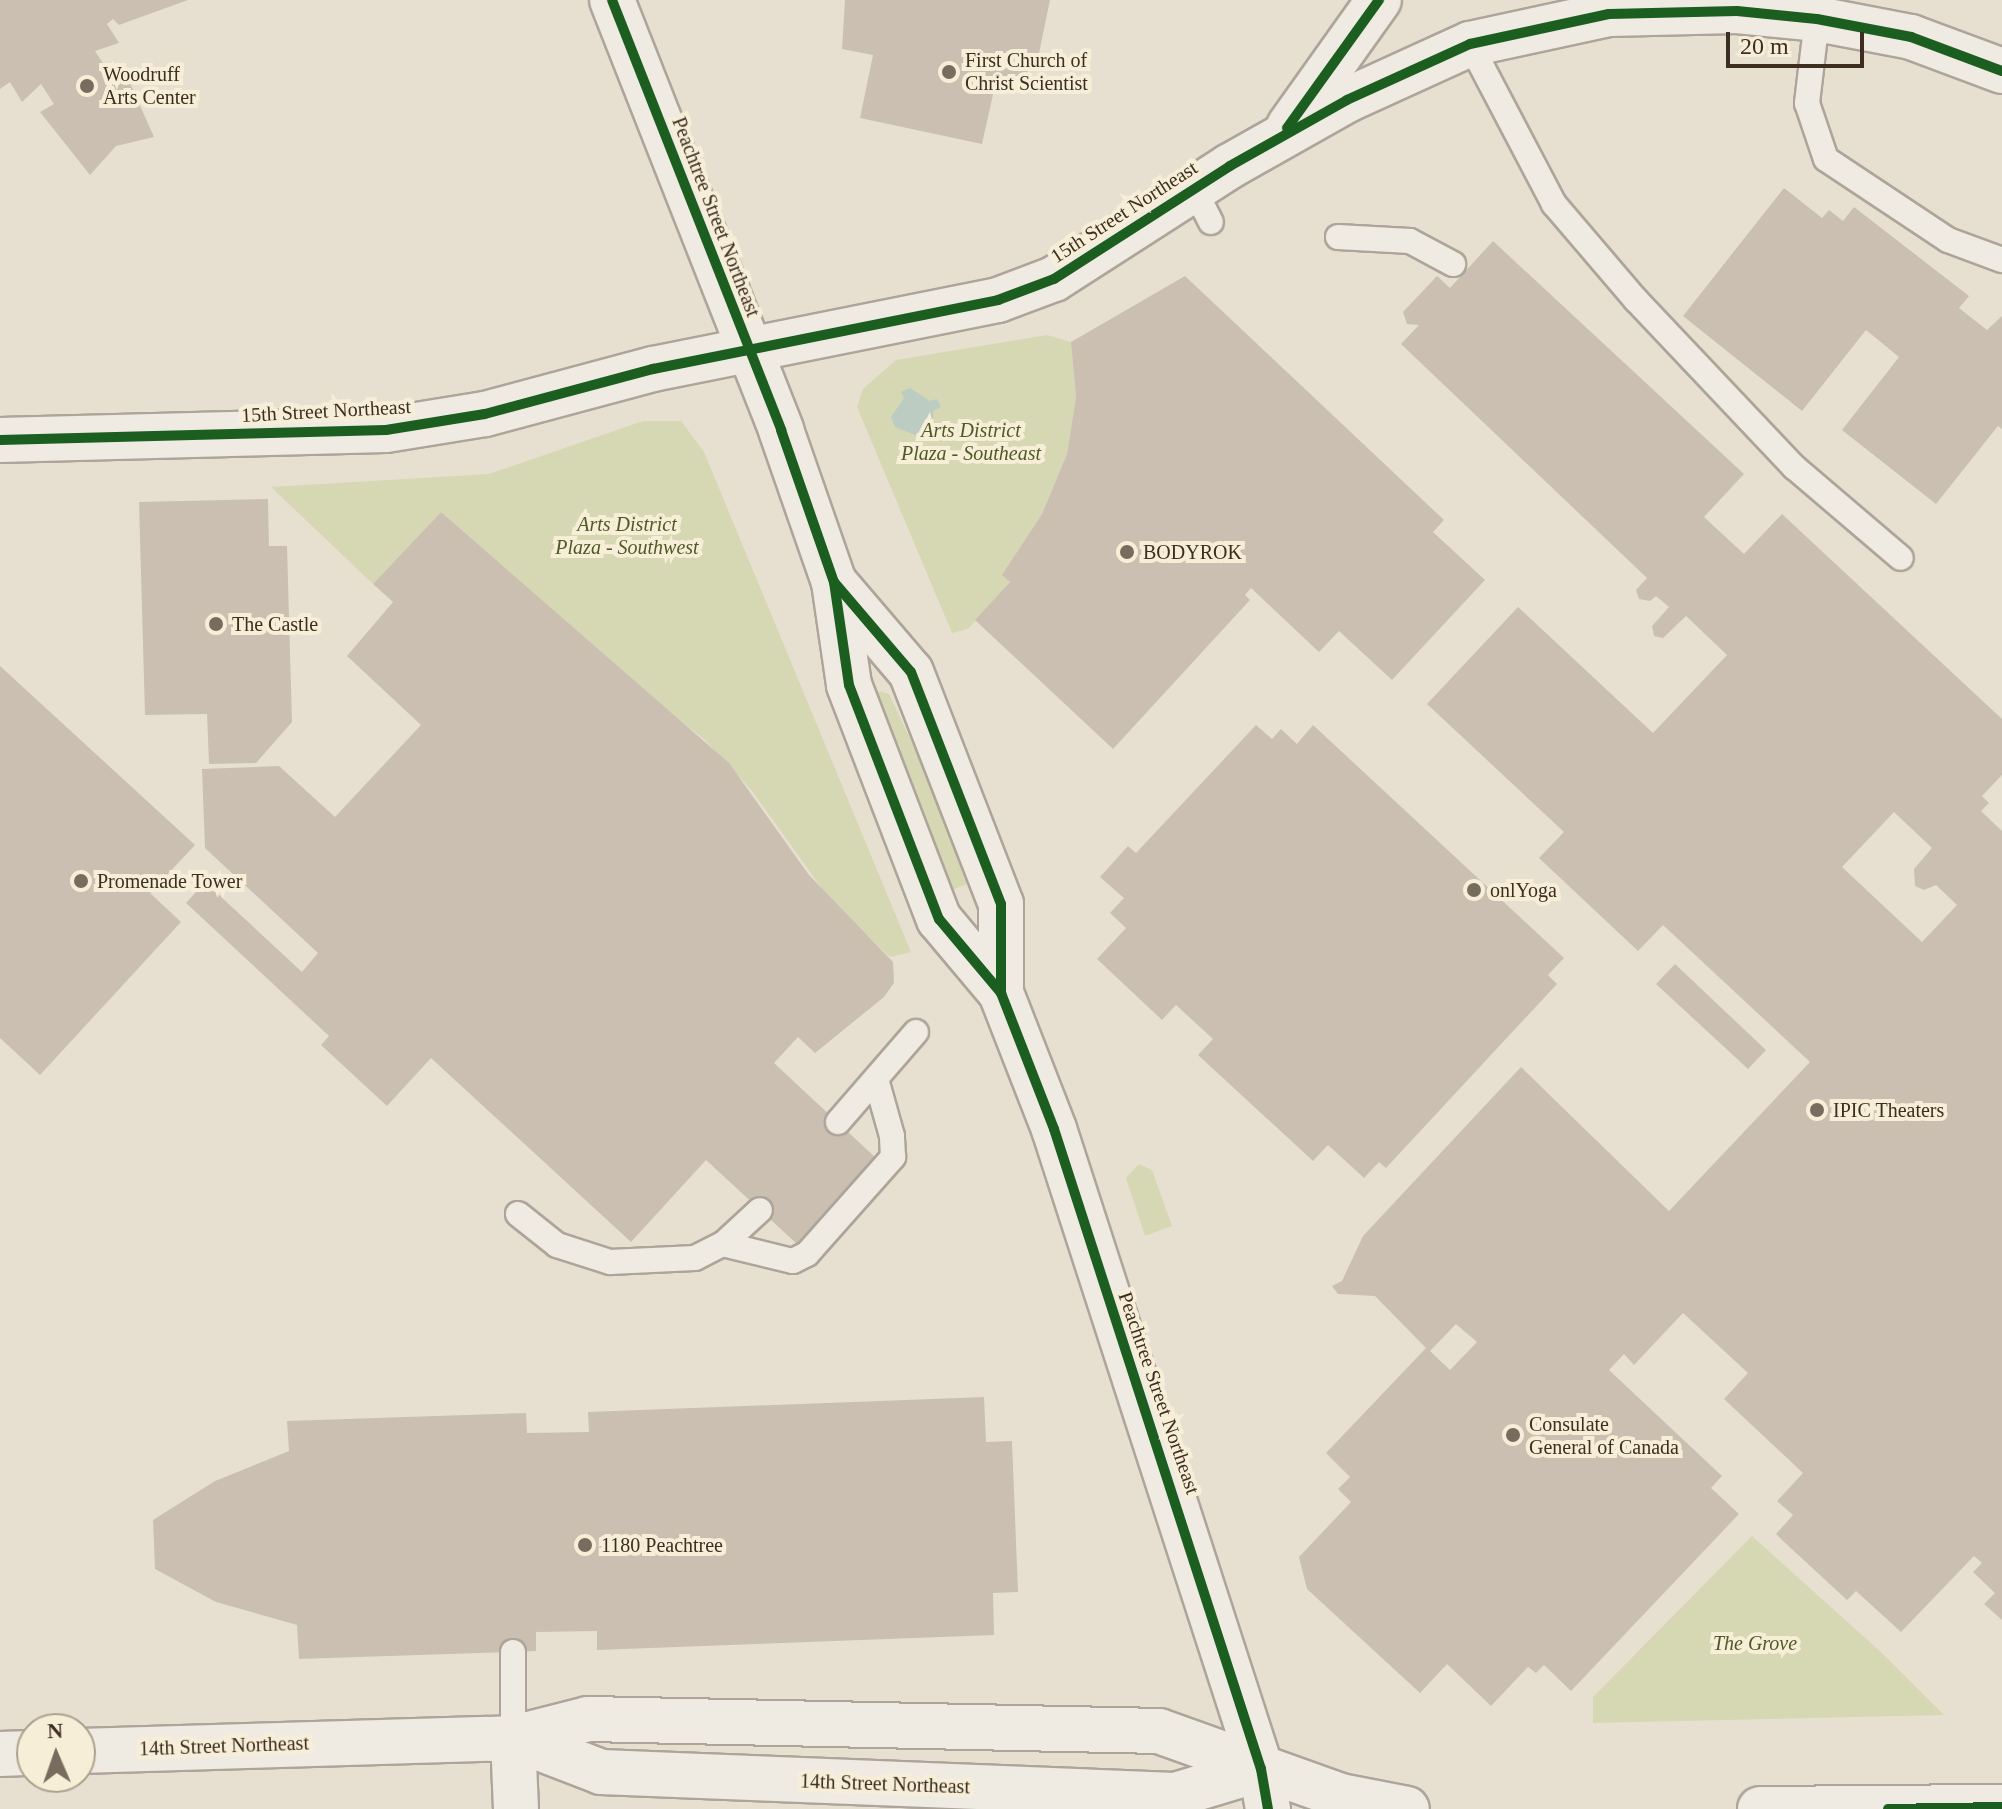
<!DOCTYPE html>
<style>
body{margin:0}
#map{position:relative;width:2002px;height:1809px;overflow:hidden;background:#e7e0d1;font-family:Georgia,serif}
div>[style]{position:absolute}
.green>*{inset:0;background:#d6d7b3}
.water>*{inset:0;background:#bcccc2}
.building>*{inset:0;background:#cbbfb2}
.roads{filter:drop-shadow(2px 0 #ada599) drop-shadow(-2px 0 #ada599) drop-shadow(0 2px #ada599) drop-shadow(0 -2px #ada599)}
.service>*{height:24px;margin:-12px;padding:0 12px;transform-origin:12px;border-radius:12px;background:#efebe3}
.minor>*{height:44px;margin:-22px;padding:0 22px;transform-origin:22px;border-radius:22px;background:#efebe3}
.secondary>*{height:44px;margin:-22px;padding:0 22px;transform-origin:22px;border-radius:22px;background:#efebe3}
.cycleway>*{height:10px;margin:-5px;padding:0 5px;transform-origin:5px;border-radius:5px;background:#1b5e20}
.dots>*{width:22px;height:22px;translate:-50% -50%;box-sizing:border-box;border:4px solid #f7eed8;border-radius:50%}
span{translate:-50% -50%;white-space:nowrap;text-align:center;line-height:1.15;-webkit-text-stroke:8px #f7eed8;paint-order:stroke}
.poi-label{font-size:20px;color:#3d2e20}
.left{translate:0 -50%;text-align:left}
.street-label{font-size:20px;color:#3d2e20}
.park-label{font-size:20px;color:#4d5a26;font-style:italic}
.north{position:absolute;left:16px;top:1713px;width:80px;height:80px;box-sizing:border-box;background:#f7eed8;border:2px solid #ada18e;border-radius:50%;rotate:358deg;font-size:22px;font-weight:700;line-height:32px;text-align:center;color:#3d2e20}
.north::after{content:'';display:block;margin:auto;width:28px;height:36px;background:#786c5e;clip-path:polygon(50% 0,100% 100%,50% 72%,0 100%)}
.scale{position:absolute;left:1726px;top:32px;width:138px;height:36px;box-sizing:border-box;border:4px solid #3d2e20;border-top:0;padding-left:10px;font-size:24px;line-height:28px;white-space:nowrap;color:#3d2e20;-webkit-text-stroke:6px #f7eed8;paint-order:stroke}
</style>
<div id="map">
<div class="green">
<div style="clip-path:polygon(1047px 335px,1071px 342px,1076px 397px,1067px 454px,1042px 514px,1003px 575px,1010px 582px,968px 629px,952px 633px,857px 407px,863px 389px,896px 360px)"></div>
<div style="clip-path:polygon(643px 421px,681px 421px,704px 452px,911px 952px,890px 957px,831px 901px,752px 791px,705px 740px,632px 683px,441px 512px,373px 584px,271px 487px,489px 474px)"></div>
<div style="clip-path:polygon(879px 691px,889px 694px,921px 762px,967px 884px,952px 890px,877px 700px)"></div>
<div style="clip-path:polygon(1139px 1164px,1152px 1170px,1172px 1226px,1145px 1236px,1126px 1178px)"></div>
<div style="clip-path:polygon(1752px 1536px,1882px 1653px,1944px 1715px,1593px 1723px,1593px 1697px)"></div>
</div>
<div class="water">
<div style="clip-path:polygon(910px 388px,930px 401px,937px 399px,941px 407px,934px 410px,930px 434px,920px 437px,895px 427px,891px 417px,904px 398px,901px 392px)"></div>
</div>
<div class="building">
<div style="clip-path:polygon(0 0,188px 0,119px 25px,113px 19px,107px 24px,119px 43px,95px 51px,108px 71px,121px 63px,154px 137px,116px 146px,90px 175px,40px 112px,54px 104px,41px 84px,22px 102px,10px 82px,0 89px)"></div>
<div style="clip-path:polygon(845px 0,1050px 0,1037px 63px,1030px 62px,1024px 87px,996px 81px,982px 144px,860px 118px,873px 55px,842px 49px)"></div>
<div style="clip-path:polygon(1784px 188px,1822px 218px,1829px 210px,1843px 221px,1854px 207px,1969px 296px,1959px 308px,1987px 330px,2002px 316px,2002px 429px,1998px 426px,1936px 504px,1842px 430px,1899px 357px,1866px 330px,1802px 411px,1683px 316px)"></div>
<div style="clip-path:polygon(evenodd,1493px 241px,1744px 474px,1704px 517px,1744px 554px,1782px 514px,2002px 719px,2002px 775px,1982px 796px,1989px 803px,1981px 811px,2002px 831px,2002px 1620px,1984px 1604px,1995px 1593px,1973px 1572px,1982px 1563px,1974px 1556px,1901px 1632px,1856px 1591px,1847px 1600px,1782px 1540px,1776px 1534px,1793px 1515px,1777px 1501px,1803px 1473px,1724px 1399px,1748px 1373px,1683px 1313px,1634px 1365px,1624px 1354px,1609px 1370px,1722px 1476px,1711px 1488px,1739px 1514px,1571px 1691px,1544px 1665px,1536px 1673px,1528px 1667px,1491px 1706px,1447px 1664px,1420px 1693px,1307px 1589px,1299px 1557px,1351px 1502px,1338px 1489px,1350px 1477px,1326px 1453px,1426px 1348px,1375px 1296px,1338px 1294px,1332px 1286px,1342px 1281px,1363px 1236px,1521px 1067px,1669px 1211px,1810px 1062px,1663px 925px,1638px 951px,1539px 858px,1564px 832px,1427px 704px,1518px 607px,1653px 733px,1727px 655px,1686px 616px,1663px 638px,1654px 636px,1652px 626px,1669px 607px,1656px 596px,1650px 601px,1639px 599px,1636px 590px,1647px 578px,1401px 344px,1419px 325px,1407px 324px,1403px 312px,1437px 276px,1450px 288px,1493px 241px,1894px 812px,1932px 848px,1914px 869px,1915px 886px,1924px 890px,1936px 885px,1957px 905px,1922px 942px,1842px 867px,1894px 812px,1493px 241px,1456px 1324px,1477px 1342px,1450px 1370px,1430px 1351px,1456px 1324px)"></div>
<div style="clip-path:polygon(1185px 276px,1444px 520px,1433px 532px,1485px 580px,1392px 680px,1339px 631px,1319px 652px,1251px 588px,1245px 595px,1250px 600px,1113px 749px,975px 620px,1010px 582px,1002px 575px,1042px 514px,1067px 454px,1076px 397px,1071px 342px)"></div>
<div style="clip-path:polygon(268px 499px,269px 546px,287px 546px,292px 722px,256px 763px,209px 764px,207px 714px,145px 715px,139px 502px)"></div>
<div style="clip-path:polygon(441px 512px,729px 763px,809px 875px,893px 962px,894px 983px,884px 997px,815px 1053px,798px 1037px,774px 1063px,877px 1159px,798px 1245px,706px 1160px,631px 1242px,431px 1058px,387px 1106px,321px 1045px,329px 1036px,186px 903px,205px 882px,302px 972px,318px 953px,205px 848px,202px 769px,279px 766px,335px 817px,421px 725px,347px 656px,393px 602px,373px 584px)"></div>
<div style="clip-path:polygon(0 666px,195px 845px,150px 893px,181px 922px,40px 1075px,0 1038px)"></div>
<div style="clip-path:polygon(1256px 725px,1272px 739px,1281px 729px,1297px 744px,1313px 725px,1564px 958px,1548px 975px,1557px 984px,1386px 1168px,1379px 1162px,1364px 1178px,1328px 1145px,1313px 1161px,1198px 1055px,1213px 1039px,1176px 1005px,1162px 1020px,1097px 959px,1126px 928px,1110px 913px,1124px 898px,1100px 877px,1128px 846px,1136px 853px)"></div>
<div style="clip-path:polygon(1675px 964px,1766px 1050px,1748px 1069px,1656px 984px)"></div>
<div style="clip-path:polygon(984px 1397px,986px 1442px,1012px 1441px,1018px 1592px,993px 1593px,994px 1635px,597px 1650px,597px 1631px,536px 1632px,536px 1651px,299px 1659px,297px 1625px,216px 1602px,155px 1569px,153px 1520px,215px 1481px,289px 1451px,287px 1421px,526px 1413px,527px 1433px,589px 1432px,588px 1412px)"></div>
</div>
<div class="roads">
<div class="service">
<div style="left:1817px;top:19px;width:85px;rotate:96.8deg"></div>
<div style="left:1807px;top:103px;width:59px;rotate:71.3deg"></div>
<div style="left:1826px;top:159px;width:146px;rotate:33.6deg"></div>
<div style="left:1948px;top:240px;width:58px;rotate:20.3deg"></div>
<div style="left:1470px;top:44px;width:181px;rotate:62.3deg"></div>
<div style="left:1554px;top:204px;width:126px;rotate:49.5deg"></div>
<div style="left:1636px;top:300px;width:230px;rotate:46.6deg"></div>
<div style="left:1794px;top:467px;width:140px;rotate:40.4deg"></div>
<div style="left:1194px;top:189px;width:37px;rotate:63deg"></div>
<div style="left:1338px;top:237px;width:72px;rotate:3.2deg"></div>
<div style="left:1410px;top:241px;width:49px;rotate:28.1deg"></div>
<div style="left:838px;top:1122px;width:119px;rotate:-49.1deg"></div>
<div style="left:518px;top:1214px;width:50px;rotate:38.5deg"></div>
<div style="left:557px;top:1245px;width:56px;rotate:17.8deg"></div>
<div style="left:610px;top:1262px;width:85px;rotate:-2.7deg"></div>
<div style="left:695px;top:1258px;width:31px;rotate:-27deg"></div>
<div style="left:723px;top:1244px;width:50px;rotate:-42.6deg"></div>
<div style="left:723px;top:1244px;width:72px;rotate:13.7deg"></div>
<div style="left:793px;top:1261px;width:16px;rotate:-27deg"></div>
<div style="left:807px;top:1254px;width:130px;rotate:-48.4deg"></div>
<div style="left:893px;top:1157px;width:21px;rotate:-93deg"></div>
<div style="left:892px;top:1136px;width:59px;rotate:-105.7deg"></div>
<div style="left:513px;top:1738px;width:86px;rotate:-90deg"></div>
</div>
<div class="minor">
<div style="left:1289px;top:126px;width:155px;rotate:-54.5deg"></div>
<div style="left:0;top:440px;width:386px;rotate:-1.5deg"></div>
<div style="left:386px;top:430px;width:100px;rotate:-9.2deg"></div>
<div style="left:485px;top:414px;width:174px;rotate:-15deg"></div>
<div style="left:653px;top:369px;width:352px;rotate:-11.3deg"></div>
<div style="left:998px;top:300px;width:60px;rotate:-20.6deg"></div>
<div style="left:1054px;top:279px;width:209px;rotate:-32.7deg"></div>
<div style="left:1230px;top:166px;width:134px;rotate:-29.4deg"></div>
<div style="left:1347px;top:100px;width:135px;rotate:-24.5deg"></div>
<div style="left:1470px;top:44px;width:142px;rotate:-12.2deg"></div>
<div style="left:1609px;top:14px;width:128px;rotate:-1.3deg"></div>
<div style="left:1737px;top:11px;width:80px;rotate:5.7deg"></div>
<div style="left:1817px;top:19px;width:96px;rotate:10.8deg"></div>
<div style="left:1911px;top:37px;width:97px;rotate:20.5deg"></div>
<div style="left:513px;top:1738px;width:71px;rotate:87.6deg"></div>
</div>
<div class="secondary">
<div style="left:612px;top:0;width:462px;rotate:68.5deg"></div>
<div style="left:781px;top:430px;width:161px;rotate:70.8deg"></div>
<div style="left:834px;top:582px;width:104px;rotate:81.7deg"></div>
<div style="left:849px;top:685px;width:251px;rotate:69deg"></div>
<div style="left:939px;top:919px;width:97px;rotate:50deg"></div>
<div style="left:1001px;top:993px;width:146px;rotate:68.7deg"></div>
<div style="left:1054px;top:1129px;width:673px;rotate:72.08deg"></div>
<div style="left:1261px;top:1769px;width:41px;rotate:80.1deg"></div>
<div style="left:834px;top:582px;width:118px;rotate:49.5deg"></div>
<div style="left:911px;top:672px;width:249px;rotate:68.8deg"></div>
<div style="left:1001px;top:904px;width:89px;rotate:90deg"></div>
<div style="left:513px;top:1738px;width:94px;rotate:21.1deg"></div>
<div style="left:601px;top:1772px;width:574px;rotate:2.29deg"></div>
<div style="left:1175px;top:1795px;width:90px;rotate:-16.8deg"></div>
<div style="left:80px;top:1751px;width:433px;rotate:-1.7deg"></div>
<div style="left:513px;top:1738px;width:77px;rotate:-14.2deg"></div>
<div style="left:588px;top:1719px;width:571px;rotate:1.2deg"></div>
<div style="left:1159px;top:1731px;width:193px;rotate:19.7deg"></div>
<div style="left:1341px;top:1796px;width:67px;rotate:11.1deg"></div>
<div style="left:0;top:1754px;width:32px;rotate:-2deg"></div>
<div style="left:1760px;top:1809px;width:242px;rotate:-0.5deg"></div>
</div>
</div>
<div class="cycleway">
<div style="left:612px;top:0;width:462px;rotate:68.5deg"></div>
<div style="left:781px;top:430px;width:161px;rotate:70.8deg"></div>
<div style="left:834px;top:582px;width:104px;rotate:81.7deg"></div>
<div style="left:849px;top:685px;width:251px;rotate:69deg"></div>
<div style="left:939px;top:919px;width:97px;rotate:50deg"></div>
<div style="left:1001px;top:993px;width:146px;rotate:68.7deg"></div>
<div style="left:1054px;top:1129px;width:673px;rotate:72.08deg"></div>
<div style="left:1261px;top:1769px;width:41px;rotate:80.1deg"></div>
<div style="left:1287px;top:128px;width:158px;rotate:-54.3deg"></div>
<div style="left:0;top:440px;width:386px;rotate:-1.5deg"></div>
<div style="left:386px;top:430px;width:100px;rotate:-9.2deg"></div>
<div style="left:485px;top:414px;width:174px;rotate:-15deg"></div>
<div style="left:653px;top:369px;width:352px;rotate:-11.3deg"></div>
<div style="left:998px;top:300px;width:60px;rotate:-20.6deg"></div>
<div style="left:1054px;top:279px;width:209px;rotate:-32.7deg"></div>
<div style="left:1230px;top:166px;width:134px;rotate:-29.4deg"></div>
<div style="left:1347px;top:100px;width:135px;rotate:-24.5deg"></div>
<div style="left:1470px;top:44px;width:142px;rotate:-12.2deg"></div>
<div style="left:1609px;top:14px;width:128px;rotate:-1.3deg"></div>
<div style="left:1737px;top:11px;width:80px;rotate:5.7deg"></div>
<div style="left:1817px;top:19px;width:96px;rotate:10.8deg"></div>
<div style="left:1911px;top:37px;width:97px;rotate:20.5deg"></div>
<div style="left:834px;top:582px;width:118px;rotate:49.5deg"></div>
<div style="left:911px;top:672px;width:249px;rotate:68.8deg"></div>
<div style="left:1001px;top:904px;width:89px;rotate:90deg"></div>
<div style="left:1888px;top:1809px;width:114px;rotate:-1deg"></div>
</div>
<div class="dots">
<div style="left:949px;top:72px;background:#786c5e"></div>
<div style="left:87px;top:86px;background:#786c5e"></div>
<div style="left:1127px;top:552px;background:#786c5e"></div>
<div style="left:216px;top:624px;background:#786c5e"></div>
<div style="left:81px;top:881px;background:#786c5e"></div>
<div style="left:1474px;top:890px;background:#786c5e"></div>
<div style="left:1817px;top:1110px;background:#786c5e"></div>
<div style="left:1513px;top:1435px;background:#786c5e"></div>
<div style="left:585px;top:1545px;background:#786c5e"></div>
</div>
<div class="poi-label">
<span class="left" style="left:965px;top:72px">First Church of<br>Christ Scientist</span>
<span class="left" style="left:103px;top:86px">Woodruff<br>Arts Center</span>
<span class="left" style="left:1143px;top:552px">BODYROK</span>
<span class="left" style="left:232px;top:624px">The Castle</span>
<span class="left" style="left:97px;top:881px">Promenade Tower</span>
<span class="left" style="left:1490px;top:890px">onlYoga</span>
<span class="left" style="left:1833px;top:1110px">IPIC Theaters</span>
<span class="left" style="left:1529px;top:1436px">Consulate<br>General of Canada</span>
<span class="left" style="left:601px;top:1545px">1180 Peachtree</span>
</div>
<div class="street-label">
<span style="left:1124px;top:212px;rotate:-33deg">15th Street Northeast</span>
<span style="left:716px;top:217px;rotate:69deg">Peachtree Street Northeast</span>
<span style="left:326px;top:411px;rotate:-3deg">15th Street Northeast</span>
<span style="left:1159px;top:1393px;rotate:71deg">Peachtree Street Northeast</span>
<span style="left:224px;top:1746px;rotate:-2deg">14th Street Northeast</span>
<span style="left:885px;top:1784px;rotate:2deg">14th Street Northeast</span>
</div>
<div class="park-label">
<span style="left:971px;top:442px">Arts District<br>Plaza - Southeast</span>
<span style="left:627px;top:536px">Arts District<br>Plaza - Southwest</span>
<span style="left:1755px;top:1643px">The Grove</span>
</div>
<div class="north">N</div>
<div class="scale">20 m</div>
</div>
